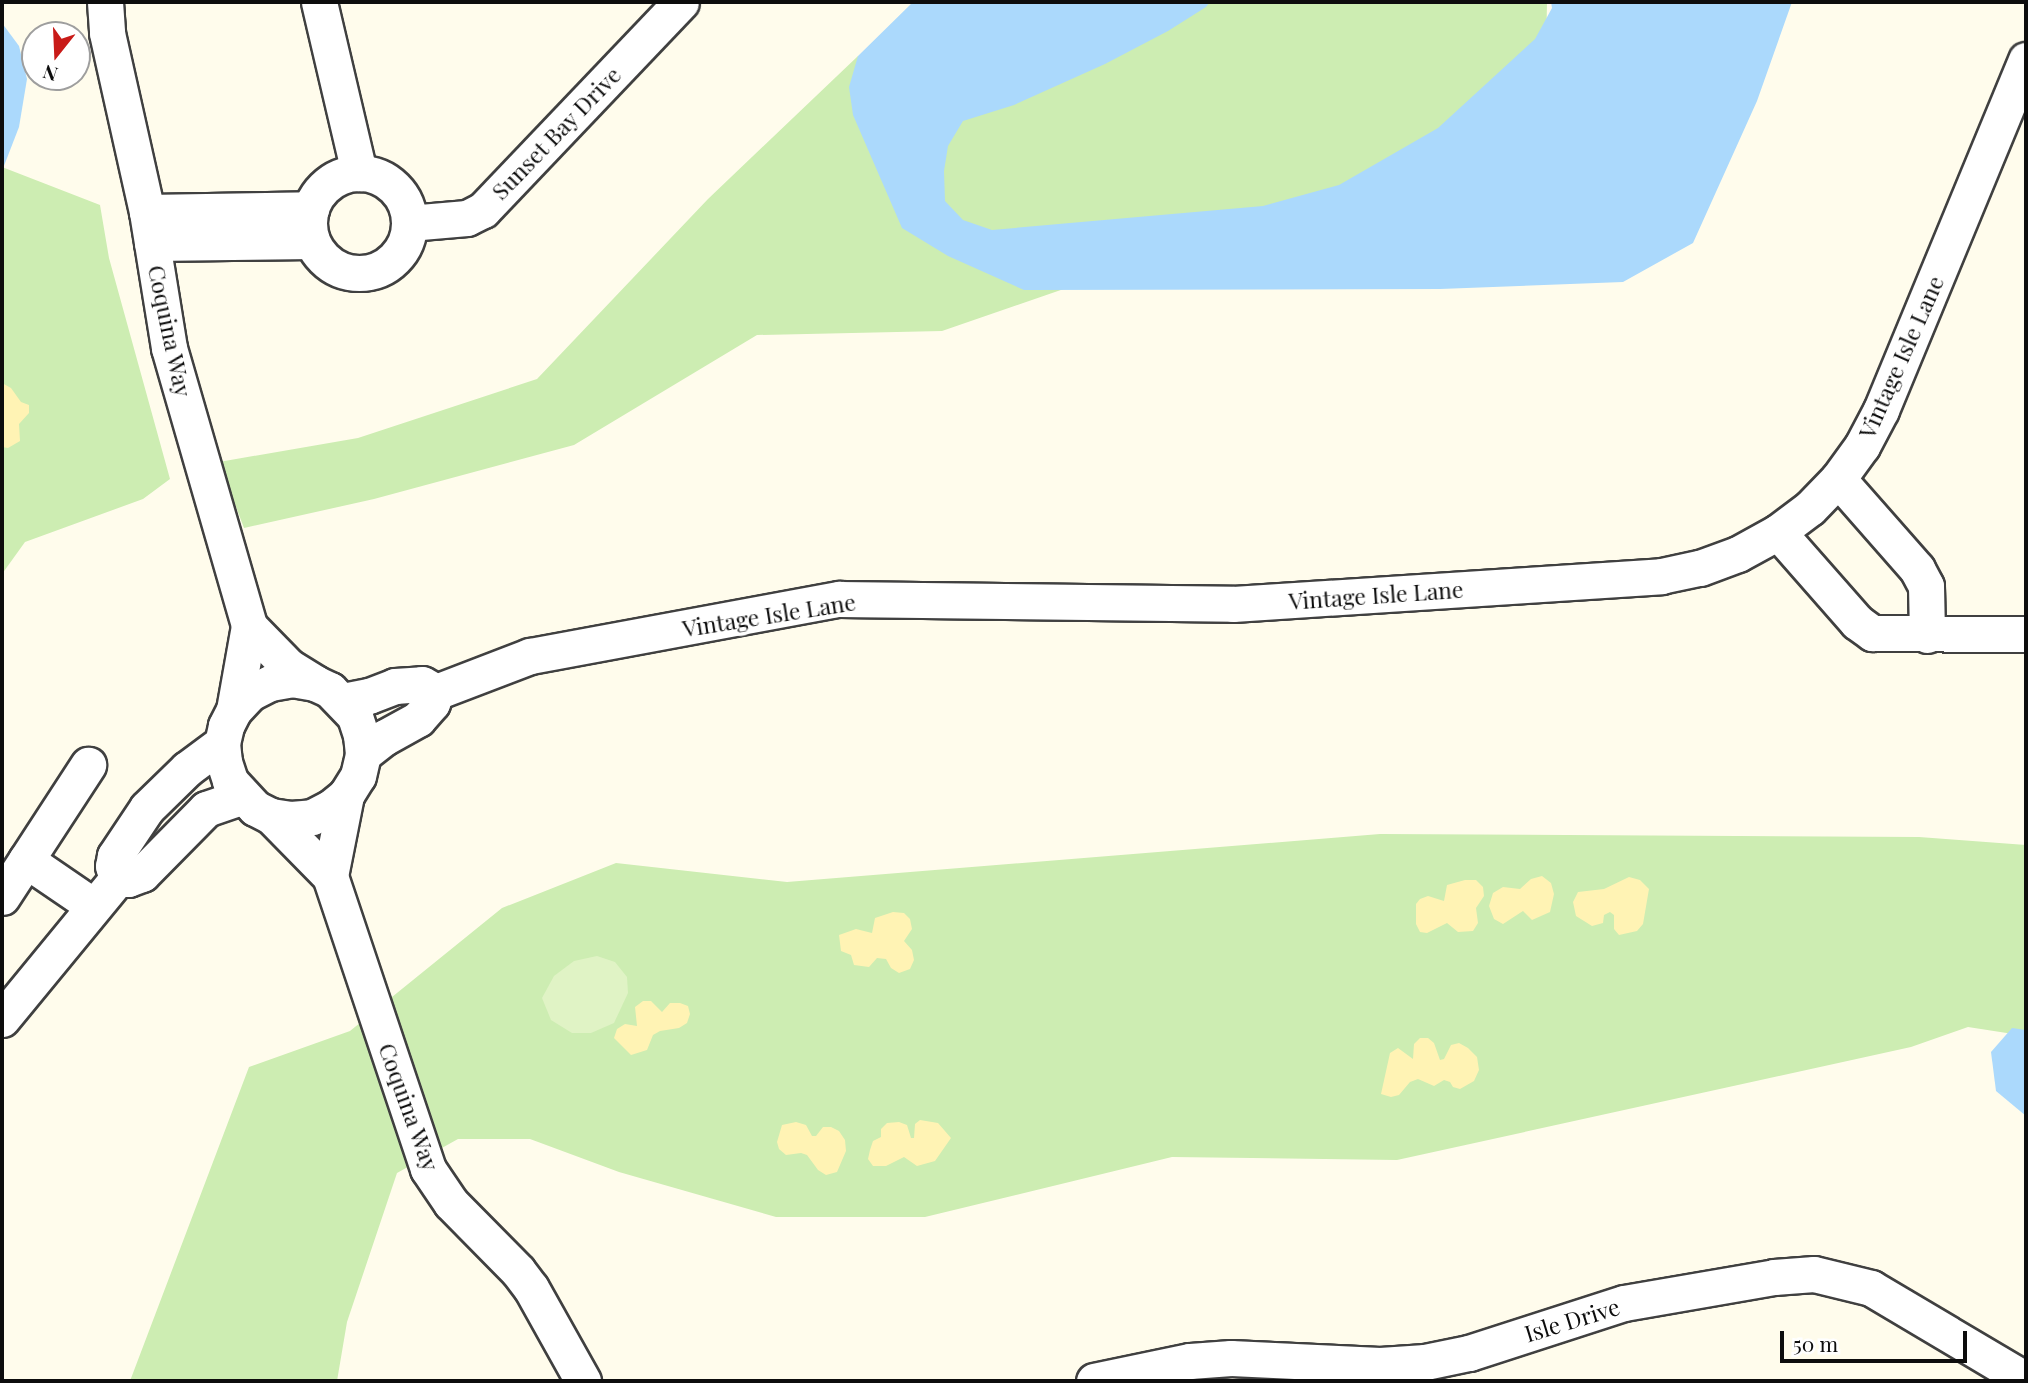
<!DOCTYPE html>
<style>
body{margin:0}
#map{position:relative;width:2028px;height:1383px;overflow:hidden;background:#fffcec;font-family:"Playfair Display",serif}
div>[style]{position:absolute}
.green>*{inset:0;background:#cdedb2}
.sand>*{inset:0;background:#fff3b4}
.pitch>*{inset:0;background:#e0f3c5}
.water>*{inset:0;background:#abd9fc}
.roads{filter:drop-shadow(2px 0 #404040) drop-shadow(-2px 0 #404040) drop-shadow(0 2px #404040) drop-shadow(0 -2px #404040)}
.minor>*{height:35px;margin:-17.5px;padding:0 17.5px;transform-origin:17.5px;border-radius:17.5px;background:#fff}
.minor>.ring{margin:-17.5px;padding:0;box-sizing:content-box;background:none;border:35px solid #fff;border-radius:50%}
span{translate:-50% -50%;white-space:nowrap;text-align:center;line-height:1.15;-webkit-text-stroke:7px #fff;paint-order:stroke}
.street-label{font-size:23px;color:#0d0d0d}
.frame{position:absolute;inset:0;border:4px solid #0d0d0d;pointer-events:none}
.north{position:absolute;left:21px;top:21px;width:70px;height:70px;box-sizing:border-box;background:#fff;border:2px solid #9e9e9e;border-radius:50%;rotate:198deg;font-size:19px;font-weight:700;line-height:28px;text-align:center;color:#0d0d0d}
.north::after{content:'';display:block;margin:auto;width:24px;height:32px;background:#c91b18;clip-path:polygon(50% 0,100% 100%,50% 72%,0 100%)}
.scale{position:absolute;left:1780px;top:1331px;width:187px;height:32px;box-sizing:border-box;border:4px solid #0d0d0d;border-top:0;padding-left:9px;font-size:21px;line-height:24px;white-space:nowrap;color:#0d0d0d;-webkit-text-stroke:5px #fff;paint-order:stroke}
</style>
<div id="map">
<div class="green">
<div style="clip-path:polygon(1146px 2px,1547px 2px,1546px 61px,1396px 185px,1220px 235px,942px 331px,757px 335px,574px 445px,374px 499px,244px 528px,219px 462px,358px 438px,537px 379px,708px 199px,858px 56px,1108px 32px)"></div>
<div style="clip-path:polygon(2px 167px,100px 205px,109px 258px,170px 479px,143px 499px,25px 542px,2px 574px)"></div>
<div style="clip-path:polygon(1380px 834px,1919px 837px,2026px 845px,2026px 1036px,1968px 1027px,1911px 1047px,1397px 1160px,1172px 1157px,925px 1217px,776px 1217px,619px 1172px,530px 1139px,458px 1139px,397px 1173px,347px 1322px,337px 1381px,130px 1381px,249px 1067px,350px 1031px,502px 908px,616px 863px,787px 882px)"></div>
</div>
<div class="sand">
<div style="clip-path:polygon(2px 383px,11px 388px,21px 402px,29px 405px,29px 413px,19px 424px,20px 441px,8px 448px,2px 447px)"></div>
<div style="clip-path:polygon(1542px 876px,1551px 883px,1554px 894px,1550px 912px,1532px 920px,1523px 911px,1503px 924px,1494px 919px,1489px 906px,1493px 893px,1503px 887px,1520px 889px,1531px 879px)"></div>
<div style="clip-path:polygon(1629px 877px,1640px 880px,1649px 889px,1643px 924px,1637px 931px,1619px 935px,1614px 929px,1614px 915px,1610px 912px,1604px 915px,1603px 923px,1592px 926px,1576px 916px,1573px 902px,1578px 892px,1604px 889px)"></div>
<div style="clip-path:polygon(1476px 880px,1483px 887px,1484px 896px,1476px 908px,1478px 923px,1473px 931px,1458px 932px,1447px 923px,1427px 933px,1420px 932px,1416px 924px,1416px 904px,1420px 899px,1428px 896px,1444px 901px,1447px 885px,1465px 880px)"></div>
<div style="clip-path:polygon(893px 912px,904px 913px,910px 919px,912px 929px,904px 941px,912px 950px,914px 960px,910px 969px,899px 973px,891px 968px,886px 959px,877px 958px,869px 967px,854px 965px,851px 955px,841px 951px,839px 935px,856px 929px,872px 933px,875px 918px)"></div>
<div style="clip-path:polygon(643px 1001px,651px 1001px,662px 1012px,670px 1003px,680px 1003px,688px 1006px,690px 1014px,687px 1023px,679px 1028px,660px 1031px,653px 1035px,647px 1050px,631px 1055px,614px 1038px,617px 1029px,625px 1024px,637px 1026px,635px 1007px)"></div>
<div style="clip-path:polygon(1420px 1038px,1428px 1038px,1434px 1043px,1440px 1060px,1444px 1059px,1451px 1045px,1459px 1043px,1468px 1048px,1477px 1057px,1479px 1070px,1474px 1081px,1460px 1089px,1453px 1087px,1450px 1082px,1444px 1080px,1434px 1086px,1418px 1079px,1410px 1082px,1399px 1095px,1391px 1097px,1381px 1094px,1390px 1053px,1398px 1048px,1413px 1059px,1414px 1044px)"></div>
<div style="clip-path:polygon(920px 1120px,938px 1123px,951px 1138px,935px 1161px,917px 1166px,904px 1157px,886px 1166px,873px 1166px,868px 1159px,870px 1150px,873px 1141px,881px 1137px,881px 1129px,887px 1123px,899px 1122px,907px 1125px,911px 1138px,914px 1138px,915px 1124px)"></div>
<div style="clip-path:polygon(796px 1122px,806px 1125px,812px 1136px,816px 1136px,823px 1127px,831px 1127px,839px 1131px,845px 1140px,846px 1151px,837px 1172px,826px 1175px,818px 1170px,807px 1155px,801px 1153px,786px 1155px,779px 1149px,777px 1142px,782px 1125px)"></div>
</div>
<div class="pitch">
<div style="clip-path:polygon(597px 956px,615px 962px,627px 977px,628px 993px,614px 1023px,591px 1033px,572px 1033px,551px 1020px,542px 998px,554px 976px,574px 961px)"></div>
</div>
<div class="water">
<div style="clip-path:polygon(913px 2px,1210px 2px,1206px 7px,1168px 31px,1105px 64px,1014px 105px,963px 121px,948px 146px,944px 171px,945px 201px,963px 220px,992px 230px,1263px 206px,1339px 185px,1438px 128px,1535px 39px,1552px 8px,1551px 2px,1792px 2px,1757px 101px,1693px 243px,1623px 282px,1440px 289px,1024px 290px,948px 256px,902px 228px,853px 115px,849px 87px,858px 56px)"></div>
<div style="clip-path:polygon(2px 23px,19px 46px,27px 79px,19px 127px,2px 171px)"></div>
<div style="clip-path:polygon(2012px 1028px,2026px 1030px,2026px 1116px,1996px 1091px,1991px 1052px)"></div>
</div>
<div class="roads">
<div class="minor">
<div style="left:105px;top:2px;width:31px;rotate:86deg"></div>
<div style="left:107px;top:33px;width:183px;rotate:77.4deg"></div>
<div style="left:147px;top:212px;width:138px;rotate:80.8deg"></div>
<div style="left:169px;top:348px;width:289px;rotate:73.9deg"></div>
<div style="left:319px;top:2px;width:176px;rotate:76.8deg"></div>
<div class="ring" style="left:309px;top:173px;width:65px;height:65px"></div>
<div style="left:147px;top:212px;width:164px;rotate:-1deg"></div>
<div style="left:409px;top:223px;width:58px;rotate:-4.9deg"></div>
<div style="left:467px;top:218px;width:18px;rotate:-27deg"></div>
<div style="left:483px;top:210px;width:287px;rotate:-46.4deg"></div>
<div style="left:152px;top:243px;width:160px;rotate:-0.7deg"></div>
<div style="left:1838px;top:479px;width:120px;rotate:48.7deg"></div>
<div style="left:1917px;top:569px;width:19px;rotate:62deg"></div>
<div style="left:1926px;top:586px;width:49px;rotate:88.8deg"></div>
<div style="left:1778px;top:532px;width:120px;rotate:48.7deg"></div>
<div style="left:1857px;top:622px;width:19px;rotate:36deg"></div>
<div style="left:1872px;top:633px;width:154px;rotate:0.4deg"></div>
<div style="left:436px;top:692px;width:101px;rotate:-21deg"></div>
<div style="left:530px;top:656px;width:314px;rotate:-10.5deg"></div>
<div style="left:839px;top:599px;width:394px;rotate:0.7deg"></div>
<div style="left:1233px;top:604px;width:429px;rotate:-3.7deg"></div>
<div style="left:1661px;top:576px;width:40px;rotate:-12deg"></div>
<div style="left:1700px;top:568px;width:40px;rotate:-20.2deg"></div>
<div style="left:1738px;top:554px;width:46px;rotate:-28.8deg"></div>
<div style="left:1778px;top:532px;width:40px;rotate:-37deg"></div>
<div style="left:1810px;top:508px;width:40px;rotate:-46deg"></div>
<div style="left:1838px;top:479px;width:41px;rotate:-54deg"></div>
<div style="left:1862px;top:446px;width:41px;rotate:-62.2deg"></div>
<div style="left:1881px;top:410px;width:379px;rotate:-67.5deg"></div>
<div style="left:343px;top:701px;width:26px;rotate:-11deg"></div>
<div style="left:369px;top:696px;width:28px;rotate:-21deg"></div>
<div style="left:395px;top:686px;width:27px;rotate:-4deg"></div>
<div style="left:422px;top:684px;width:16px;rotate:30deg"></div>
<div style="left:436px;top:692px;width:12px;rotate:110deg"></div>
<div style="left:432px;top:703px;width:21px;rotate:131deg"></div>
<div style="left:418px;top:719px;width:38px;rotate:151deg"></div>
<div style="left:385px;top:737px;width:28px;rotate:142deg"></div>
<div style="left:234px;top:710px;width:85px;rotate:-79.9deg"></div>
<div style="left:249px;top:626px;width:56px;rotate:45.7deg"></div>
<div style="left:288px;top:666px;width:32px;rotate:32deg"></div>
<div style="left:222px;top:743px;width:44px;rotate:143.4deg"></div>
<div style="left:187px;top:769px;width:56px;rotate:135.7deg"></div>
<div style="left:147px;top:808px;width:58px;rotate:123.7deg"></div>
<div style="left:115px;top:856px;width:10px;rotate:101deg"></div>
<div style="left:113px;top:866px;width:14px;rotate:73deg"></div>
<div style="left:117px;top:879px;width:11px"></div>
<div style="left:128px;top:879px;width:15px;rotate:-20deg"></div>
<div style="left:142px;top:874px;width:91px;rotate:-45.4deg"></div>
<div style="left:206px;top:809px;width:37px;rotate:-19deg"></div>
<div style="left:271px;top:816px;width:84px;rotate:45.5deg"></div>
<div style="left:330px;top:876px;width:83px;rotate:-78.8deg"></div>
<div style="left:346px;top:795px;width:22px;rotate:-58deg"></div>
<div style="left:358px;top:776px;width:23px;rotate:-77deg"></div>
<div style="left:363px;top:754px;width:19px;rotate:-96deg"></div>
<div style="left:361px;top:735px;width:20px;rotate:-108deg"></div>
<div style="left:355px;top:716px;width:36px;rotate:-134deg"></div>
<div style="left:330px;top:690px;width:17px;rotate:-155deg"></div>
<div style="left:315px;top:683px;width:22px;rotate:-170deg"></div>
<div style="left:293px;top:679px;width:23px;rotate:170deg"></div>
<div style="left:270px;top:683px;width:22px;rotate:153deg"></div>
<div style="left:250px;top:693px;width:23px;rotate:133deg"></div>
<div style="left:234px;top:710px;width:18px;rotate:117deg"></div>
<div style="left:226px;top:726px;width:17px;rotate:103deg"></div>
<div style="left:222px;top:743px;width:19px;rotate:84deg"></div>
<div style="left:224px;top:762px;width:20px;rotate:72deg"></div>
<div style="left:230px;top:781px;width:37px;rotate:47deg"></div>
<div style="left:255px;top:808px;width:18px;rotate:27deg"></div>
<div style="left:271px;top:816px;width:20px;rotate:9deg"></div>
<div style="left:291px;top:819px;width:21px;rotate:-5deg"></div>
<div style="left:312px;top:817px;width:20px;rotate:-27deg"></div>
<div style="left:330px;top:808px;width:21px;rotate:-39deg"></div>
<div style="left:26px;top:860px;width:80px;rotate:34.3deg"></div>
<div style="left:330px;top:876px;width:309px;rotate:71.5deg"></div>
<div style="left:428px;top:1169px;width:41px;rotate:55.9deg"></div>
<div style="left:451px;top:1203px;width:95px;rotate:45.4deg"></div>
<div style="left:518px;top:1271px;width:21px;rotate:53deg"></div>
<div style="left:531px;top:1288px;width:107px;rotate:60.8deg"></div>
<div style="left:2px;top:897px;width:158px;rotate:-56.9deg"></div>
<div style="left:2px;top:1019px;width:181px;rotate:-50.6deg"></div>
<div style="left:1094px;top:1381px;width:98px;rotate:-11.8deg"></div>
<div style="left:1190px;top:1361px;width:41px;rotate:-4.2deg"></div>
<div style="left:1231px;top:1358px;width:149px;rotate:2.7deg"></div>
<div style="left:1380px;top:1365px;width:45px;rotate:-3.8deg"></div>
<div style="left:1425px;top:1362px;width:45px;rotate:-11.6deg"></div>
<div style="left:1469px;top:1353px;width:163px;rotate:-17.9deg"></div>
<div style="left:1624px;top:1303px;width:152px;rotate:-9.8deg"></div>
<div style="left:1774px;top:1277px;width:40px;rotate:-4.3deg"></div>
<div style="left:1814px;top:1274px;width:59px;rotate:13.8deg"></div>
<div style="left:1871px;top:1288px;width:180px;rotate:30.7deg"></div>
</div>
</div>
<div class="street-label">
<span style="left:556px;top:133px;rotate:-46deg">Sunset Bay Drive</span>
<span style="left:170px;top:331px;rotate:78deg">Coquina Way</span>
<span style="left:1901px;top:357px;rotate:-66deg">Vintage Isle Lane</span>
<span style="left:1376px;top:595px;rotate:-4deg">Vintage Isle Lane</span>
<span style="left:769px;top:615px;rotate:-9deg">Vintage Isle Lane</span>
<span style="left:409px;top:1107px;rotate:70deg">Coquina Way</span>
<span style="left:1572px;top:1320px;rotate:-17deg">Isle Drive</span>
</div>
<div class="frame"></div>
<div class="north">N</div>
<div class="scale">50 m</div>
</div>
